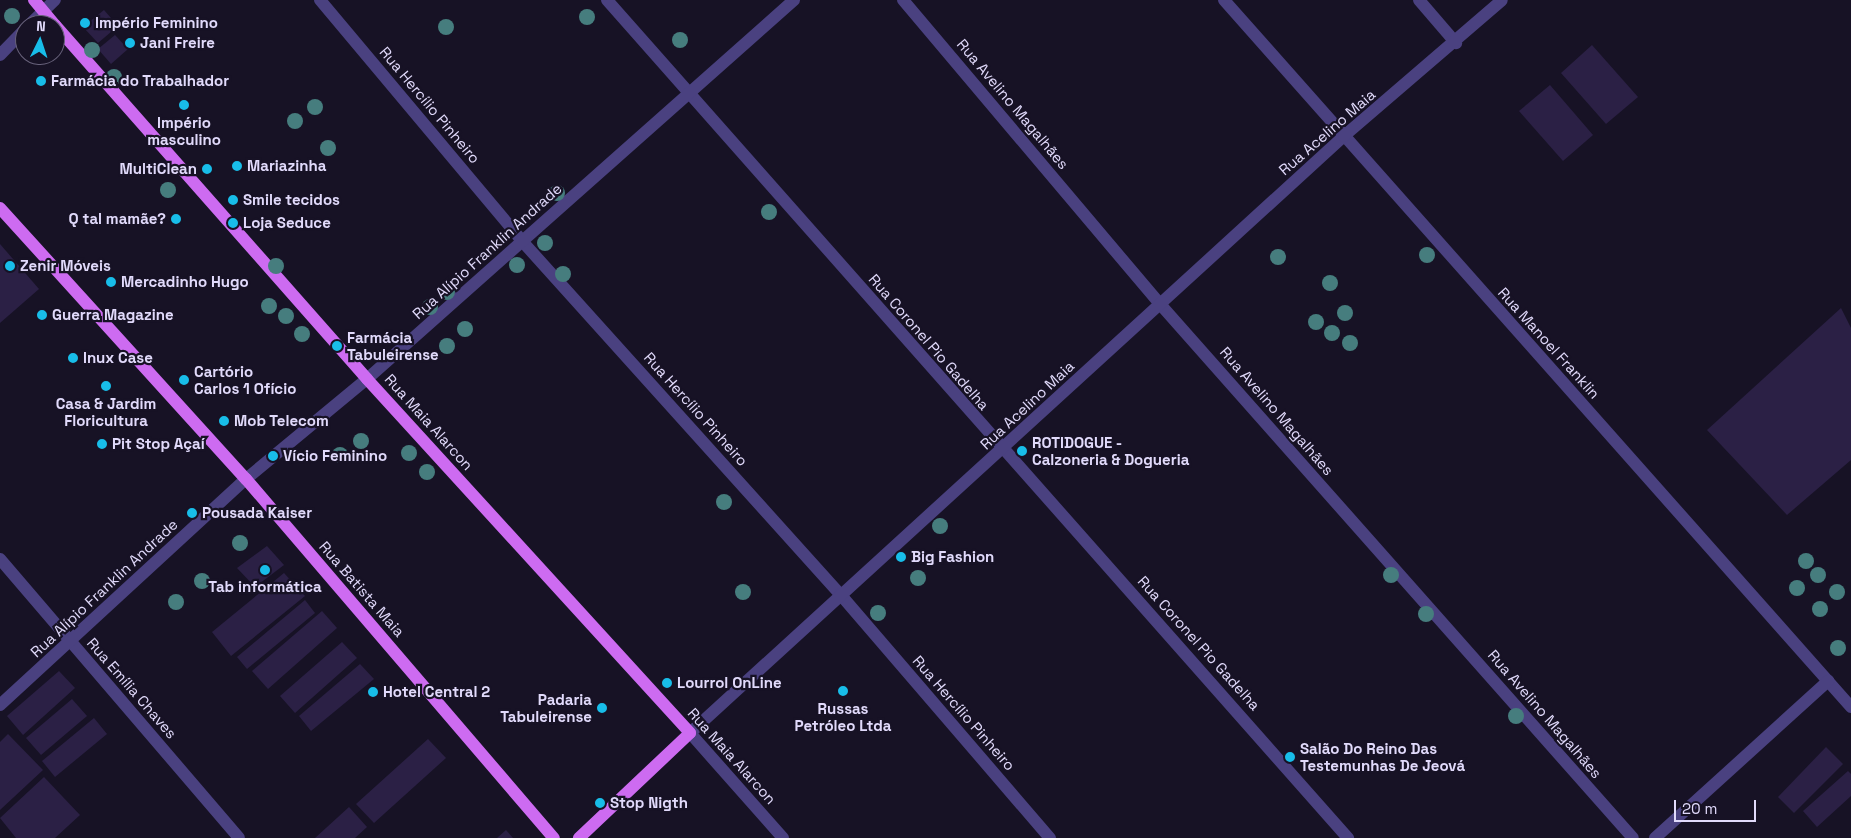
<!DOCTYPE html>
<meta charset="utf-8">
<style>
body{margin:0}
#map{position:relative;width:1851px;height:838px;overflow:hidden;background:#171225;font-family:"Space Grotesk",sans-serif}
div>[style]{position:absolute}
.building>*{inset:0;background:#2b2045}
.minor>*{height:12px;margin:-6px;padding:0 6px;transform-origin:6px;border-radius:6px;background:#4a4180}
.major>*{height:12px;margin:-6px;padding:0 6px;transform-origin:6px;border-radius:6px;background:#cd6bf1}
.trees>*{width:16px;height:16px;margin:-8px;border-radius:50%;background:#467d7e}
.dots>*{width:14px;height:14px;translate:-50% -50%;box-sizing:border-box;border:2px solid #171225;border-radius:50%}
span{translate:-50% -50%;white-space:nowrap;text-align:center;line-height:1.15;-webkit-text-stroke:4.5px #171225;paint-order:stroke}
.poi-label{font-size:15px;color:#e1dafb;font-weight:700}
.left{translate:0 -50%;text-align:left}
.right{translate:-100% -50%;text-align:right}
.street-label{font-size:15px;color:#e1dafb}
.north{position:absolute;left:15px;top:15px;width:50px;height:50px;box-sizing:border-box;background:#171225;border:1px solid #68627b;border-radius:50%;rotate:4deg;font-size:14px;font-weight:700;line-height:20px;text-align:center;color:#e1dafb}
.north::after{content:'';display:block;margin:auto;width:18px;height:22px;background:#18bde9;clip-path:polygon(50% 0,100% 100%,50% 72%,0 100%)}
.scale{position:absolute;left:1674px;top:800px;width:82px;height:22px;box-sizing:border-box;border:2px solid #e1dafb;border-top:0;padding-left:6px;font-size:15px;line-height:18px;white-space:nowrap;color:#e1dafb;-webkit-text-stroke:4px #171225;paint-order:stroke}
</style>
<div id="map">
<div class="building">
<div style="clip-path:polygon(104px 10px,118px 26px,98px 43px,83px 27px)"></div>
<div style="clip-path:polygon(115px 35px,128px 49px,111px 64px,98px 49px)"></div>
<div style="clip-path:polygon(1592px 45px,1638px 97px,1606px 124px,1561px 73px)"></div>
<div style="clip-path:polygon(1550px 85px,1593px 135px,1563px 161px,1519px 111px)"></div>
<div style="clip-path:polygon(0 244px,39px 289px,0 323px)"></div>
<div style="clip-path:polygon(1841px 308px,1851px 328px,1851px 460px,1787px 515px,1707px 430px)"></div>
<div style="clip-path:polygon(267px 546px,284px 565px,255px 587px,237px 568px)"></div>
<div style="clip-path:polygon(284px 573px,305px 596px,231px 656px,212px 632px)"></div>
<div style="clip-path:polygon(305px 600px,315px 613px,247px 669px,237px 657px)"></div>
<div style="clip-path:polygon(322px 611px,337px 628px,268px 689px,252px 671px)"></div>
<div style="clip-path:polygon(342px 642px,357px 658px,295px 713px,280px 696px)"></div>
<div style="clip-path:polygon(360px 664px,374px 679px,311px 731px,299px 716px)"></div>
<div style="clip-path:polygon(59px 671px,75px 688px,23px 735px,7px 716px)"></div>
<div style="clip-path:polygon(72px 699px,87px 716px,41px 755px,26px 738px)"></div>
<div style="clip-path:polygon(94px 718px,107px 734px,55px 777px,42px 761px)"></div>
<div style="clip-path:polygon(8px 734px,43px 770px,0 810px,0 742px)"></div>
<div style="clip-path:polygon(428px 739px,446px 758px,374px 823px,356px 804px)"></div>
<div style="clip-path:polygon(1826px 747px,1843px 764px,1794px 813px,1778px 797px)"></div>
<div style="clip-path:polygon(1848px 771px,1851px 774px,1851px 796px,1817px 827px,1803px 811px)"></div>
<div style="clip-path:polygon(44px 777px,80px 815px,55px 838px,16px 838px,0 818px)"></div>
<div style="clip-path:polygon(349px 807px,367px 827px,355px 838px,315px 838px)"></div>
<div style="clip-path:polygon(506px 830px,513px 838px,497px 838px)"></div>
</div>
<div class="minor">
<div style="left:320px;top:0;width:314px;rotate:50deg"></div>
<div style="left:522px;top:241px;width:475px;rotate:48deg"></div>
<div style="left:840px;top:594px;width:322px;rotate:49.3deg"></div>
<div style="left:607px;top:0;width:1119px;rotate:48.52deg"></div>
<div style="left:903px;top:0;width:398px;rotate:49.8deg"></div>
<div style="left:1160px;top:304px;width:713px;rotate:48.47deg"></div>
<div style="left:1224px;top:0;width:945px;rotate:48.43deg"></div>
<div style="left:1419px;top:0;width:57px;rotate:49.3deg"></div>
<div style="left:29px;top:25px;width:36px;rotate:-44deg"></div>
<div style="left:0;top:55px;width:36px;rotate:-46deg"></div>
<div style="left:0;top:559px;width:367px;rotate:49.4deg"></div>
<div style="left:0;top:705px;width:334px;rotate:-42.6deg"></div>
<div style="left:246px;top:479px;width:157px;rotate:-39.6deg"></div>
<div style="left:367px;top:379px;width:571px;rotate:-41.59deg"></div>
<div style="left:783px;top:838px;width:140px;rotate:-131.5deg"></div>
<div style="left:690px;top:733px;width:886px;rotate:-42.39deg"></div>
<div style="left:1344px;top:136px;width:208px;rotate:-40.7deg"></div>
<div style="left:1655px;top:838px;width:234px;rotate:-42.2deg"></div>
</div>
<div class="major">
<div style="left:34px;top:0;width:33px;rotate:50deg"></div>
<div style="left:55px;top:25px;width:472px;rotate:48.6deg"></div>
<div style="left:367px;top:379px;width:479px;rotate:47.6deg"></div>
<div style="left:690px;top:733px;width:153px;rotate:136.6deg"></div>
<div style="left:0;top:208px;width:366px;rotate:47.8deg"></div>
<div style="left:246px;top:479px;width:473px;rotate:49.4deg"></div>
</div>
<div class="trees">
<div style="left:12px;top:16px"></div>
<div style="left:587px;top:17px"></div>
<div style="left:446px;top:27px"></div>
<div style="left:680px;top:40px"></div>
<div style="left:92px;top:50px"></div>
<div style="left:114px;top:77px"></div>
<div style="left:315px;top:107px"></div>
<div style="left:295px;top:121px"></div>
<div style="left:328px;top:148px"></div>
<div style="left:168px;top:190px"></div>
<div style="left:557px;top:193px"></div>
<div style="left:769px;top:212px"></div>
<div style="left:545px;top:243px"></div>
<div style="left:1427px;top:255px"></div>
<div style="left:1278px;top:257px"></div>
<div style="left:517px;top:265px"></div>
<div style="left:276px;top:266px"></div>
<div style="left:563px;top:274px"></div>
<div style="left:1330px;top:283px"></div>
<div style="left:447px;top:292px"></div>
<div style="left:269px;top:306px"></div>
<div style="left:430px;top:307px"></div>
<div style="left:1345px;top:313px"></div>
<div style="left:286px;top:316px"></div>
<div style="left:1316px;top:322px"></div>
<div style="left:465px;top:329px"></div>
<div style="left:1332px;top:333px"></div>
<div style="left:302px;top:334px"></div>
<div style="left:1350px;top:343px"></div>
<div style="left:447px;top:346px"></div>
<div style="left:361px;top:441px"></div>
<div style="left:409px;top:453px"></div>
<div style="left:340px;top:455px"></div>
<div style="left:427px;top:472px"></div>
<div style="left:724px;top:502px"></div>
<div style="left:940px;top:526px"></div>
<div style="left:240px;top:543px"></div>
<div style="left:1806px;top:561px"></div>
<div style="left:1391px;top:575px"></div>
<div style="left:1818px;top:575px"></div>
<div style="left:918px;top:578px"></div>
<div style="left:202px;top:581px"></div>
<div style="left:1797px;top:588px"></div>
<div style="left:743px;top:592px"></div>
<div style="left:1837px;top:592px"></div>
<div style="left:176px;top:602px"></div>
<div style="left:1820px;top:609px"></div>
<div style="left:878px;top:613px"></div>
<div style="left:1426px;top:614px"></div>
<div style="left:1838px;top:648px"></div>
<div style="left:1516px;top:716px"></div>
</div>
<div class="dots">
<div style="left:85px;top:23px;background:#18bde9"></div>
<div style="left:130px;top:43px;background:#18bde9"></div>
<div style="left:41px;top:81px;background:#18bde9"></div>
<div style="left:184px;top:105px;background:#18bde9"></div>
<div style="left:237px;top:166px;background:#18bde9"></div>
<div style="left:207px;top:169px;background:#18bde9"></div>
<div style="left:233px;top:200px;background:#18bde9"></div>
<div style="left:176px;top:219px;background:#18bde9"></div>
<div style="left:233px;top:223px;background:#18bde9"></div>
<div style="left:10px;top:266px;background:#18bde9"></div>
<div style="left:111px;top:282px;background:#18bde9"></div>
<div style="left:42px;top:315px;background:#18bde9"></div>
<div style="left:337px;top:346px;background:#18bde9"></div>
<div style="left:73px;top:358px;background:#18bde9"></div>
<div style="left:184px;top:380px;background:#18bde9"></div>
<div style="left:106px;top:386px;background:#18bde9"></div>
<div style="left:224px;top:421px;background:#18bde9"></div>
<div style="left:102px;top:444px;background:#18bde9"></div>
<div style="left:1022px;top:451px;background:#18bde9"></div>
<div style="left:273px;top:456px;background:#18bde9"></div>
<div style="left:192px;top:513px;background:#18bde9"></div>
<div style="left:901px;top:557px;background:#18bde9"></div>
<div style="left:265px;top:570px;background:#18bde9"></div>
<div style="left:667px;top:683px;background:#18bde9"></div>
<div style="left:843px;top:691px;background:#18bde9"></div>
<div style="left:373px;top:692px;background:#18bde9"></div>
<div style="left:602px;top:708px;background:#18bde9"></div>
<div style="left:1290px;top:757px;background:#18bde9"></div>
<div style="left:600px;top:803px;background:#18bde9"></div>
</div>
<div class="poi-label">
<span class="left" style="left:95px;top:23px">Império Feminino</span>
<span class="left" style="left:140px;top:43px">Jani Freire</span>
<span class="left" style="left:51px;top:81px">Farmácia do Trabalhador</span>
<span style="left:184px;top:131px">Império<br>masculino</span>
<span class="left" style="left:247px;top:166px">Mariazinha</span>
<span class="right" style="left:197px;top:169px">MultiClean</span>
<span class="left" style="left:243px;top:200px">Smile tecidos</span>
<span class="right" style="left:166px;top:219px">Q tal mamãe?</span>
<span class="left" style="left:243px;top:223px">Loja Seduce</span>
<span class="left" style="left:20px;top:266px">Zenir Móveis</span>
<span class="left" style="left:121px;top:282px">Mercadinho Hugo</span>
<span class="left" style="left:52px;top:315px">Guerra Magazine</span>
<span class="left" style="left:347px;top:346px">Farmácia<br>Tabuleirense</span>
<span class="left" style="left:83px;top:358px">Inux Case</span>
<span class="left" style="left:194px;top:380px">Cartório<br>Carlos 1 Ofício</span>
<span style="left:106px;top:412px">Casa &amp; Jardim<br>Floricultura</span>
<span class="left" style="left:234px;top:421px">Mob Telecom</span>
<span class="left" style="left:1032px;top:451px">ROTIDOGUE -<br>Calzoneria &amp; Dogueria</span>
<span class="left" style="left:112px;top:444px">Pit Stop Açaí</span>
<span class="left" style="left:283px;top:456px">Vício Feminino</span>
<span class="left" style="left:202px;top:513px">Pousada Kaiser</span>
<span class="left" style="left:911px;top:557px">Big Fashion</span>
<span style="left:265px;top:587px">Tab informática</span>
<span class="left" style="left:677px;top:683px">Lourrol OnLine</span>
<span class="left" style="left:383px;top:692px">Hotel Central 2</span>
<span class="right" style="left:592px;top:708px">Padaria<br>Tabuleirense</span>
<span style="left:843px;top:717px">Russas<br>Petróleo Ltda</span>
<span class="left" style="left:1300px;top:757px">Salão Do Reino Das<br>Testemunhas De Jeová</span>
<span class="left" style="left:610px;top:803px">Stop Nigth</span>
</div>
<div class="street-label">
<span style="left:1013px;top:104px;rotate:50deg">Rua Avelino Magalhães</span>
<span style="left:430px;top:105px;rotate:50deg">Rua Hercílio Pinheiro</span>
<span style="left:1327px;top:132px;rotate:-41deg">Rua Acelino Maia</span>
<span style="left:487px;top:251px;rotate:-42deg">Rua Alípio Franklin Andrade</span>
<span style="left:929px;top:342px;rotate:49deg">Rua Coronel Pio Gadelha</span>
<span style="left:1549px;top:343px;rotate:48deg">Rua Manoel Franklin</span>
<span style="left:1027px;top:405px;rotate:-43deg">Rua Acelino Maia</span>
<span style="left:696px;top:409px;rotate:48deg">Rua Hercílio Pinheiro</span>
<span style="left:1277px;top:411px;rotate:49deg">Rua Avelino Magalhães</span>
<span style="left:429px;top:422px;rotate:48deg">Rua Maia Alarcon</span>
<span style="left:104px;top:588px;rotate:-43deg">Rua Alípio Franklin Andrade</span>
<span style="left:362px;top:589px;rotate:49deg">Rua Batista Maia</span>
<span style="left:1199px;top:643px;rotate:48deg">Rua Coronel Pio Gadelha</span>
<span style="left:132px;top:688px;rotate:49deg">Rua Emília Chaves</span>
<span style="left:964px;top:713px;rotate:49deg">Rua Hercílio Pinheiro</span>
<span style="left:1545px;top:714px;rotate:49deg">Rua Avelino Magalhães</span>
<span style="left:732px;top:756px;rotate:48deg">Rua Maia Alarcon</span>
</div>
<div class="north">N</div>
<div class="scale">20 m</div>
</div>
